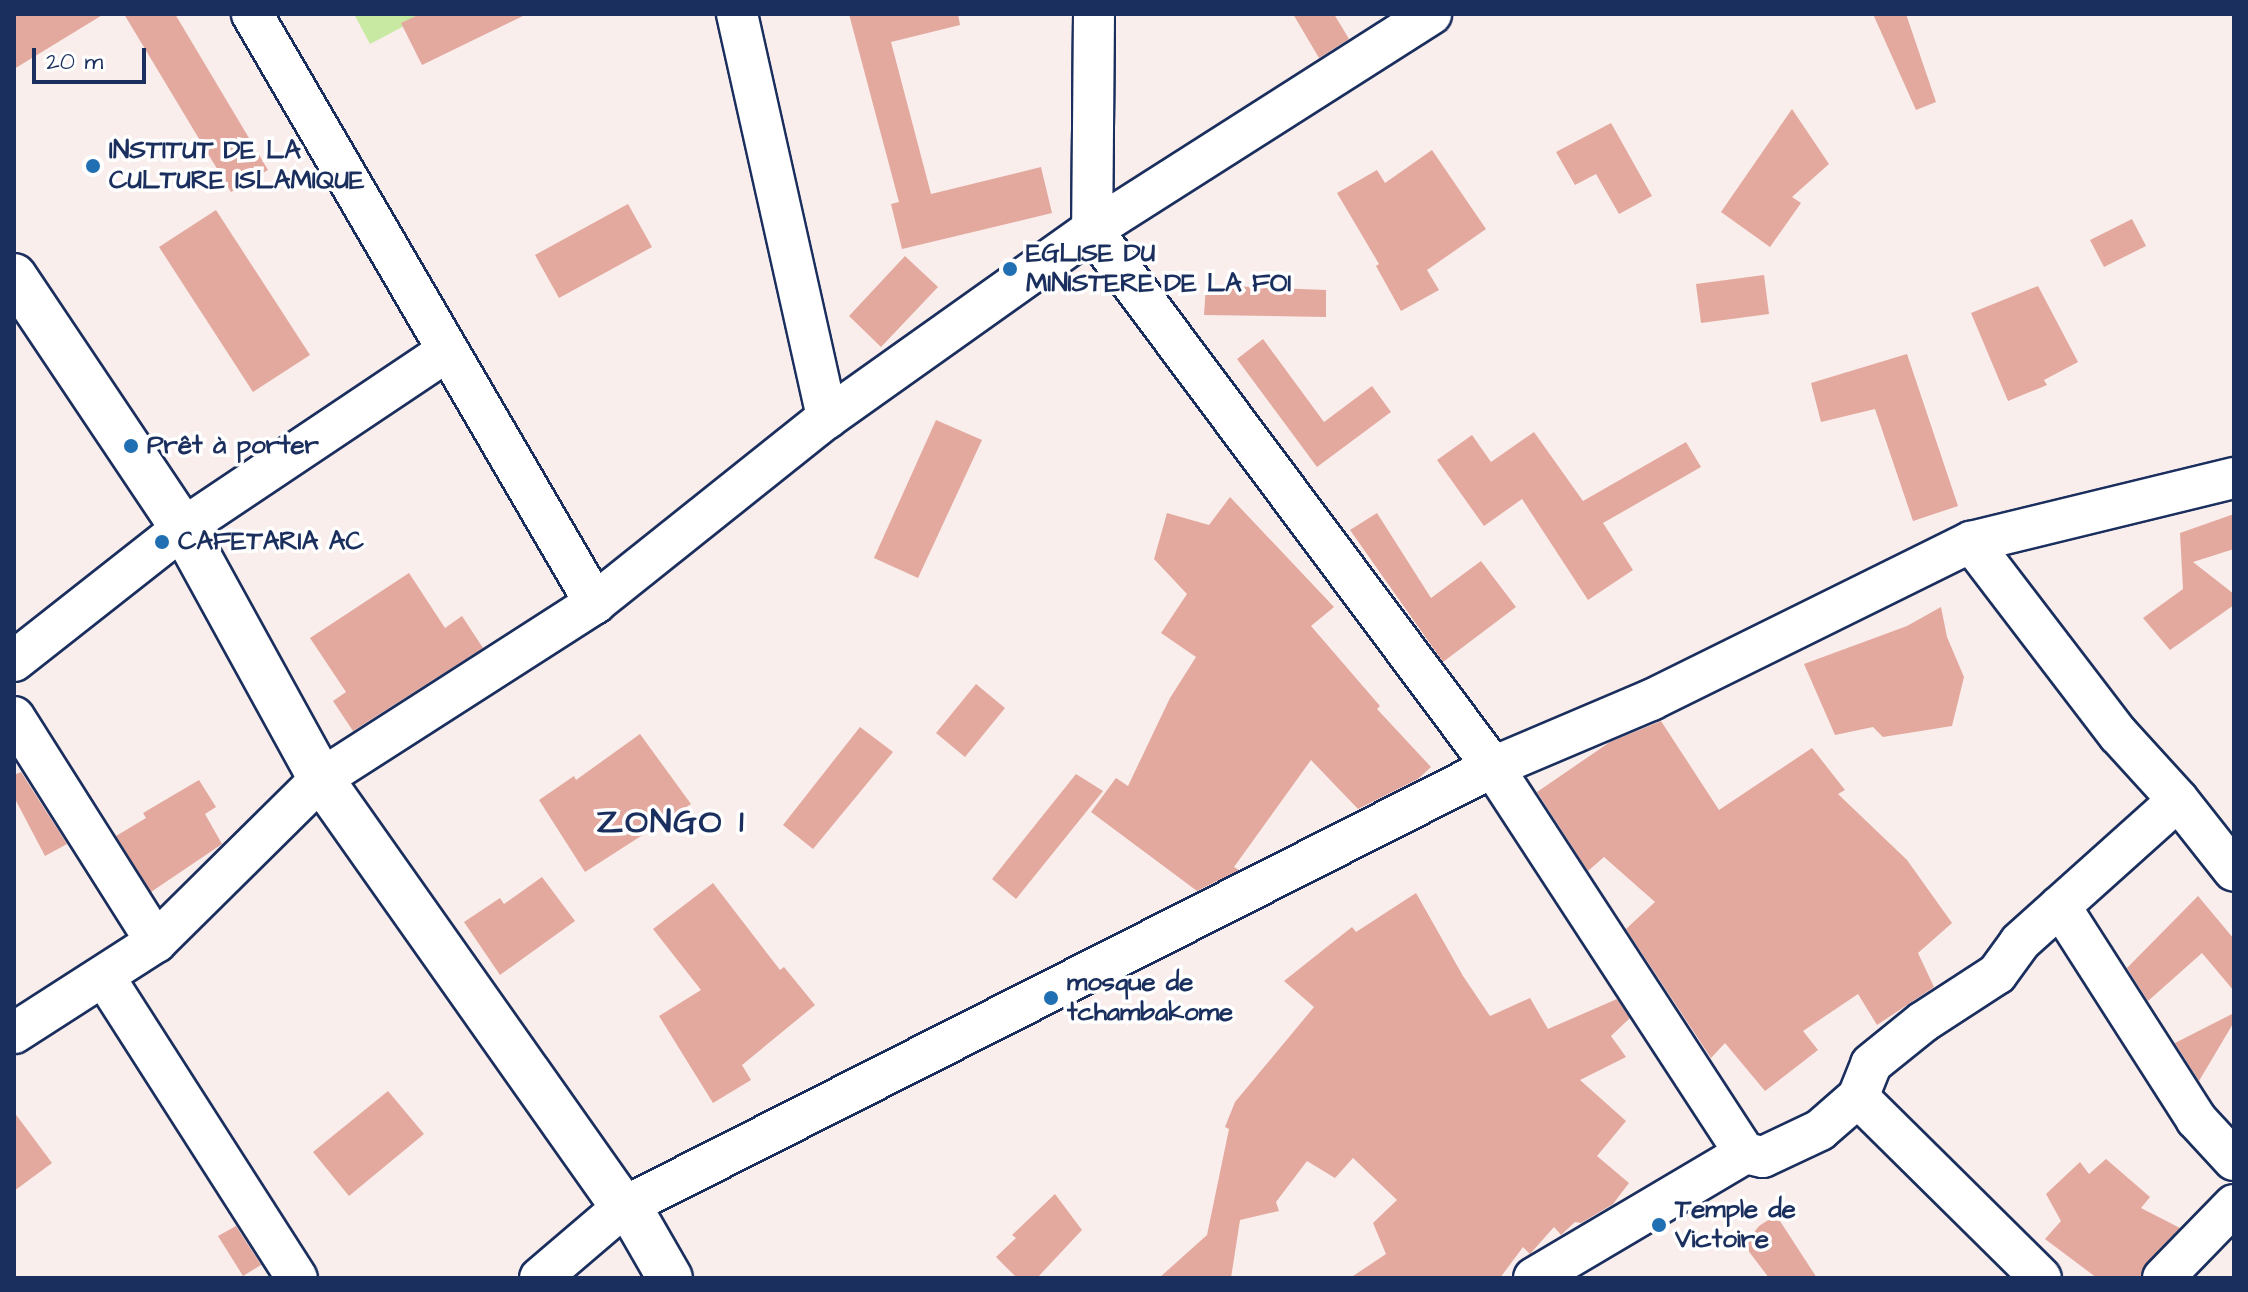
<!DOCTYPE html>
<meta charset="utf-8">
<style>
body{margin:0}
#map{position:relative;width:2248px;height:1292px;overflow:hidden;background:#f9eeec;font-family:"Architects Daughter",sans-serif}
div>[style]{position:absolute}
.green>*{inset:0;background:#c8e9a2}
.building>*{inset:0;background:#e3a99e}
.roads{filter:drop-shadow(2px 0 #1b2f5e) drop-shadow(-2px 0 #1b2f5e) drop-shadow(0 2px #1b2f5e) drop-shadow(0 -2px #1b2f5e)}
.street>*{height:40px;margin:-20px;padding:0 20px;transform-origin:20px;border-radius:20px;background:#fff}
.secondary>*{height:44px;margin:-22px;padding:0 22px;transform-origin:22px;border-radius:22px;background:#fff}
.dots>*{width:22px;height:22px;translate:-50% -50%;box-sizing:border-box;border:4px solid #fff;border-radius:50%}
span{translate:-50% -50%;white-space:nowrap;text-align:center;line-height:1.15;-webkit-text-stroke:7px #fff;paint-order:stroke}
.poi-label{font-size:26px;color:#1b2f5e;font-weight:700}
.left{translate:0 -50%;text-align:left}
.district-label{font-size:34px;color:#1b2f5e;font-weight:700;letter-spacing:2px}
.frame{position:absolute;inset:0;border:16px solid #1b2f5e;pointer-events:none}
.scale{position:absolute;left:32px;top:48px;width:114px;height:36px;box-sizing:border-box;border:4px solid #1b2f5e;border-top:0;padding-left:10px;font-size:24px;line-height:28px;white-space:nowrap;color:#1b2f5e;-webkit-text-stroke:6px #fff;paint-order:stroke}
</style>
<div id="map">
<div class="green">
<div style="clip-path:polygon(354px 14px,427px 14px,370px 44px)"></div>
</div>
<div class="building">
<div style="clip-path:polygon(14px 14px,104px 14px,14px 69px)"></div>
<div style="clip-path:polygon(124px 14px,175px 14px,268px 170px,231px 192px)"></div>
<div style="clip-path:polygon(420px 14px,527px 14px,422px 65px,401px 23px)"></div>
<div style="clip-path:polygon(849px 14px,958px 14px,960px 25px,891px 42px,931px 194px,1041px 167px,1052px 213px,902px 249px,891px 204px,899px 202px)"></div>
<div style="clip-path:polygon(1293px 14px,1334px 14px,1349px 39px,1319px 58px)"></div>
<div style="clip-path:polygon(1873px 14px,1906px 14px,1936px 102px,1916px 110px)"></div>
<div style="clip-path:polygon(1792px 109px,1829px 164px,1792px 197px,1801px 203px,1770px 247px,1721px 212px)"></div>
<div style="clip-path:polygon(1611px 123px,1652px 196px,1619px 214px,1596px 174px,1575px 185px,1556px 152px)"></div>
<div style="clip-path:polygon(1432px 150px,1486px 229px,1427px 270px,1439px 290px,1401px 311px,1376px 266px,1379px 264px,1337px 193px,1377px 170px,1385px 183px)"></div>
<div style="clip-path:polygon(628px 204px,652px 247px,559px 298px,535px 255px)"></div>
<div style="clip-path:polygon(216px 210px,310px 355px,253px 392px,159px 247px)"></div>
<div style="clip-path:polygon(2132px 219px,2146px 246px,2104px 267px,2090px 240px)"></div>
<div style="clip-path:polygon(905px 256px,938px 287px,881px 347px,849px 316px)"></div>
<div style="clip-path:polygon(1764px 275px,1769px 314px,1701px 323px,1696px 284px)"></div>
<div style="clip-path:polygon(1206px 285px,1326px 290px,1326px 317px,1204px 315px)"></div>
<div style="clip-path:polygon(2038px 286px,2078px 362px,2044px 380px,2047px 385px,2008px 401px,1971px 313px)"></div>
<div style="clip-path:polygon(1263px 339px,1324px 422px,1372px 386px,1391px 412px,1317px 467px,1237px 359px)"></div>
<div style="clip-path:polygon(1907px 354px,1958px 506px,1913px 521px,1875px 409px,1821px 422px,1811px 383px)"></div>
<div style="clip-path:polygon(936px 420px,982px 440px,918px 578px,874px 558px)"></div>
<div style="clip-path:polygon(1534px 432px,1583px 501px,1686px 442px,1701px 467px,1603px 523px,1633px 570px,1588px 600px,1522px 499px,1484px 526px,1437px 460px,1472px 435px,1491px 462px)"></div>
<div style="clip-path:polygon(1230px 497px,1334px 607px,1311px 626px,1380px 706px,1377px 709px,1431px 767px,1418px 779px,1358px 809px,1311px 760px,1234px 867px,1239px 870px,1197px 891px,1091px 812px,1116px 778px,1128px 786px,1170px 698px,1196px 657px,1161px 633px,1187px 594px,1154px 559px,1167px 513px,1209px 525px)"></div>
<div style="clip-path:polygon(1377px 513px,1431px 598px,1481px 561px,1516px 607px,1443px 662px,1350px 530px)"></div>
<div style="clip-path:polygon(2234px 514px,2234px 549px,2193px 562px,2234px 594px,2234px 605px,2170px 650px,2143px 618px,2183px 589px,2180px 533px)"></div>
<div style="clip-path:polygon(409px 573px,445px 628px,462px 616px,483px 648px,353px 731px,333px 701px,346px 692px,310px 638px)"></div>
<div style="clip-path:polygon(1941px 607px,1947px 637px,1964px 677px,1952px 726px,1883px 737px,1873px 727px,1835px 735px,1804px 664px,1907px 626px)"></div>
<div style="clip-path:polygon(976px 684px,1005px 708px,965px 757px,936px 733px)"></div>
<div style="clip-path:polygon(1661px 721px,1719px 810px,1812px 748px,1845px 790px,1838px 794px,1907px 860px,1952px 923px,1918px 953px,1934px 987px,1877px 1025px,1858px 994px,1803px 1031px,1818px 1050px,1765px 1091px,1725px 1043px,1711px 1058px,1626px 929px,1655px 902px,1604px 857px,1588px 871px,1537px 792px,1610px 742px)"></div>
<div style="clip-path:polygon(860px 727px,893px 752px,813px 849px,783px 825px)"></div>
<div style="clip-path:polygon(640px 734px,691px 804px,585px 872px,539px 800px,574px 776px,576px 780px)"></div>
<div style="clip-path:polygon(21px 772px,67px 844px,45px 856px,14px 797px,14px 775px)"></div>
<div style="clip-path:polygon(1076px 774px,1103px 791px,1016px 899px,992px 879px)"></div>
<div style="clip-path:polygon(199px 780px,216px 807px,205px 814px,222px 844px,151px 892px,116px 836px,146px 818px,143px 813px)"></div>
<div style="clip-path:polygon(542px 877px,575px 921px,500px 975px,464px 922px,500px 898px,504px 904px)"></div>
<div style="clip-path:polygon(713px 883px,780px 970px,784px 967px,815px 1005px,742px 1065px,751px 1080px,713px 1103px,659px 1016px,701px 990px,653px 929px)"></div>
<div style="clip-path:polygon(1416px 893px,1463px 976px,1490px 1016px,1530px 998px,1548px 1029px,1617px 999px,1630px 1018px,1611px 1036px,1626px 1057px,1580px 1080px,1626px 1121px,1597px 1156px,1629px 1183px,1613px 1204px,1581px 1223px,1575px 1222px,1561px 1235px,1554px 1227px,1530px 1254px,1523px 1247px,1500px 1278px,1350px 1278px,1386px 1254px,1373px 1223px,1397px 1200px,1353px 1158px,1335px 1178px,1307px 1161px,1276px 1202px,1279px 1211px,1240px 1220px,1231px 1278px,1159px 1278px,1207px 1235px,1229px 1129px,1225px 1127px,1235px 1102px,1314px 1007px,1284px 981px,1352px 927px,1356px 932px)"></div>
<div style="clip-path:polygon(2198px 896px,2234px 939px,2234px 991px,2202px 953px,2148px 1001px,2127px 968px)"></div>
<div style="clip-path:polygon(2234px 1013px,2234px 1022px,2199px 1081px,2175px 1043px)"></div>
<div style="clip-path:polygon(388px 1091px,424px 1134px,349px 1196px,313px 1152px)"></div>
<div style="clip-path:polygon(14px 1112px,52px 1163px,14px 1191px)"></div>
<div style="clip-path:polygon(2106px 1159px,2150px 1197px,2141px 1208px,2180px 1228px,2147px 1262px,2141px 1278px,2097px 1278px,2045px 1239px,2061px 1221px,2046px 1194px,2080px 1162px,2089px 1174px)"></div>
<div style="clip-path:polygon(1055px 1194px,1082px 1230px,1037px 1278px,1017px 1278px,996px 1257px,1016px 1238px,1012px 1235px)"></div>
<div style="clip-path:polygon(1776px 1215px,1817px 1278px,1769px 1278px,1744px 1245px,1759px 1226px)"></div>
<div style="clip-path:polygon(236px 1226px,261px 1265px,243px 1276px,218px 1236px)"></div>
</div>
<div class="roads">
<div class="street">
<div style="left:252px;top:14px;width:682px;rotate:59.79deg"></div>
<div style="left:737px;top:14px;width:414px;rotate:77.4deg"></div>
<div style="left:1094px;top:14px;width:216px;rotate:90.5deg"></div>
<div style="left:1092px;top:230px;width:670px;rotate:53.25deg"></div>
<div style="left:1493px;top:767px;width:461px;rotate:56.9deg"></div>
<div style="left:1971px;top:542px;width:242px;rotate:52.6deg"></div>
<div style="left:2118px;top:734px;width:89px;rotate:47.7deg"></div>
<div style="left:2178px;top:800px;width:90px;rotate:51.7deg"></div>
<div style="left:14px;top:661px;width:215px;rotate:-38.2deg"></div>
<div style="left:183px;top:528px;width:316px;rotate:-33.8deg"></div>
<div style="left:14px;top:717px;width:266px;rotate:57.7deg"></div>
<div style="left:2060px;top:906px;width:253px;rotate:57.4deg"></div>
<div style="left:2196px;top:1119px;width:56px;rotate:47.2deg"></div>
<div style="left:105px;top:978px;width:356px;rotate:57.4deg"></div>
<div style="left:14px;top:1033px;width:169px;rotate:-32.7deg"></div>
<div style="left:156px;top:942px;width:232px;rotate:-44.7deg"></div>
<div style="left:321px;top:779px;width:326px;rotate:-32.7deg"></div>
<div style="left:595px;top:603px;width:297px;rotate:-38.6deg"></div>
<div style="left:827px;top:418px;width:325px;rotate:-35.4deg"></div>
<div style="left:1092px;top:230px;width:402px;rotate:-32.5deg"></div>
<div style="left:1858px;top:1097px;width:257px;rotate:44.7deg"></div>
<div style="left:628px;top:1205px;width:970px;rotate:-26.86deg"></div>
<div style="left:1493px;top:767px;width:172px;rotate:-23deg"></div>
<div style="left:1651px;top:700px;width:357px;rotate:-26.3deg"></div>
<div style="left:1971px;top:542px;width:271px;rotate:-13.7deg"></div>
<div style="left:540px;top:1278px;width:109px;rotate:-40.5deg"></div>
<div style="left:1534px;top:1278px;width:245px;rotate:-30.6deg"></div>
<div style="left:1745px;top:1153px;width:18px;rotate:13deg"></div>
<div style="left:1763px;top:1157px;width:63px;rotate:-25.3deg"></div>
<div style="left:1820px;top:1130px;width:50px;rotate:-41deg"></div>
<div style="left:1858px;top:1097px;width:35px;rotate:-68deg"></div>
<div style="left:1871px;top:1064px;width:67px;rotate:-38.9deg"></div>
<div style="left:1923px;top:1022px;width:88px;rotate:-33deg"></div>
<div style="left:1997px;top:974px;width:39px;rotate:-54deg"></div>
<div style="left:2020px;top:942px;width:212px;rotate:-41.9deg"></div>
<div style="left:2163px;top:1278px;width:102px;rotate:-45.8deg"></div>
</div>
<div class="secondary">
<div style="left:14px;top:276px;width:303px;rotate:56.2deg"></div>
<div style="left:183px;top:528px;width:286px;rotate:61.2deg"></div>
<div style="left:321px;top:779px;width:524px;rotate:54.79deg"></div>
<div style="left:623px;top:1207px;width:5px;rotate:-22deg"></div>
<div style="left:628px;top:1205px;width:84px;rotate:60.1deg"></div>
</div>
</div>
<div class="dots">
<div style="left:93px;top:166px;background:#1f6fb2"></div>
<div style="left:1010px;top:269px;background:#1f6fb2"></div>
<div style="left:131px;top:446px;background:#1f6fb2"></div>
<div style="left:162px;top:542px;background:#1f6fb2"></div>
<div style="left:1051px;top:998px;background:#1f6fb2"></div>
<div style="left:1659px;top:1225px;background:#1f6fb2"></div>
</div>
<div class="poi-label">
<span class="left" style="left:109px;top:166px">INSTITUT DE LA<br>CULTURE ISLAMIQUE</span>
<span class="left" style="left:1026px;top:269px">EGLISE DU<br>MINISTERE DE LA FOI</span>
<span class="left" style="left:147px;top:446px">Prêt à porter</span>
<span class="left" style="left:178px;top:542px">CAFETARIA AC</span>
<span class="left" style="left:1067px;top:998px">mosque de<br>tchambakome</span>
<span class="left" style="left:1675px;top:1225px">Temple de<br>Victoire</span>
</div>
<div class="district-label">
<span style="left:671px;top:823px">ZONGO 1</span>
</div>
<div class="frame"></div>
<div class="scale">20 m</div>
</div>
